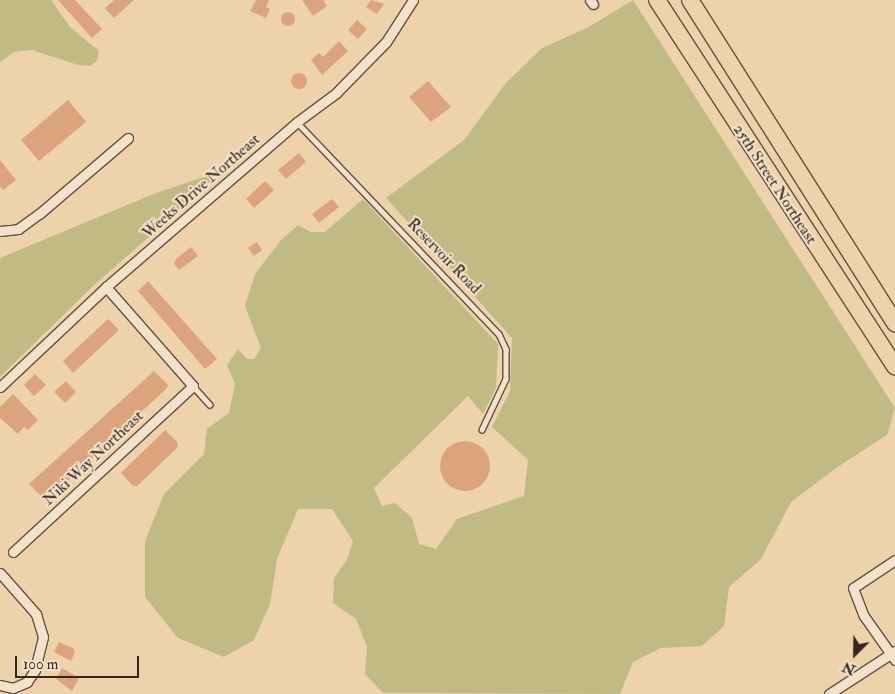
<!DOCTYPE html>
<style>
body{margin:0}
#map{position:relative;width:895px;height:694px;overflow:hidden;background:#edd2ac;font-family:"IM FELL Double Pica",serif}
div>[style]{position:absolute}
.green>*{inset:0;background:#c0ba84}
.building>*{inset:0;background:#dca47e}
.round{border-radius:50%}
.roads{filter:drop-shadow(1px 0 #645142) drop-shadow(-1px 0 #645142) drop-shadow(0 1px #645142) drop-shadow(0 -1px #645142)}
.lane>*{height:4.5px;margin:-2.25px;padding:0 2.25px;transform-origin:2.25px;border-radius:2.25px;background:#f3e2c9}
.street>*{height:9px;margin:-4.5px;padding:0 4.5px;transform-origin:4.5px;border-radius:4.5px;background:#f3e2c9}
.highway>*{height:16px;margin:-8px;padding:0 8px;transform-origin:8px;border-radius:8px;background:#edd2ac}
span{translate:-50% -50%;white-space:nowrap;text-align:center;line-height:1.15;-webkit-text-stroke:4px #f3e2c9;paint-order:stroke}
.street-label{font-size:16px;color:#36261e}
.north{position:absolute;left:830px;top:629px;width:50px;height:50px;-webkit-text-stroke:4px #f3e2c9;paint-order:stroke;rotate:203deg;font-size:14px;font-weight:700;line-height:20px;text-align:center;color:#36261e}
.north::after{content:'';display:block;margin:auto;width:18px;height:22px;background:#36261e;clip-path:polygon(50% 0,100% 100%,50% 72%,0 100%)}
.scale{position:absolute;left:15px;top:656px;width:124px;height:22px;box-sizing:border-box;border:2px solid #36261e;border-top:0;padding-left:6px;font-size:15px;line-height:18px;white-space:nowrap;color:#36261e;-webkit-text-stroke:4px #f3e2c9;paint-order:stroke}
</style>
<div id="map">
<div class="green">
<div style="clip-path:polygon(0 0,51px 0,70px 27px,99px 51px,97px 61px,90px 66px,78px 65px,32px 50px,14px 52px,0 62px)"></div>
<div style="clip-path:polygon(633px 0,895px 408px,887px 435px,839px 466px,791px 502px,761px 559px,729px 587px,724px 626px,702px 646px,661px 648px,633px 662px,620px 694px,383px 693px,365px 674px,367px 647px,356px 619px,333px 603px,334px 578px,347px 560px,353px 541px,332px 509px,298px 509px,277px 559px,270px 604px,254px 640px,224px 657px,178px 638px,145px 597px,145px 541px,164px 494px,204px 454px,207px 429px,229px 413px,235px 384px,227px 365px,238px 349px,247px 359px,254px 359px,261px 348px,245px 306px,255px 274px,281px 240px,298px 225px,311px 232px,325px 232px,363px 199px,498px 344px,496px 388px,483px 414px,468px 396px,374px 488px,382px 506px,395px 503px,412px 518px,419px 544px,436px 549px,457px 519px,524px 496px,528px 460px,492px 427px,510px 391px,512px 338px,386px 198px,464px 140px,506px 83px,542px 48px,587px 28px)"></div>
<div style="clip-path:polygon(225px 170px,93px 286px,0 377px,0 258px,156px 193px)"></div>
</div>
<div class="building">
<div style="clip-path:polygon(58px 0,75px 0,102px 29px,92px 38px)"></div>
<div style="clip-path:polygon(114px 0,134px 0,114px 18px,105px 8px)"></div>
<div style="clip-path:polygon(256px 0,269px 0,266px 7px,270px 9px,266px 18px,250px 11px)"></div>
<div style="clip-path:polygon(302px 0,323px 0,327px 6px,313px 16px)"></div>
<div style="clip-path:polygon(371px 0,384px 4px,377px 14px,366px 7px)"></div>
<div class="round" style="left:281px;top:12px;width:14px;height:14px"></div>
<div style="clip-path:polygon(357px 20px,367px 29px,358px 39px,348px 30px)"></div>
<div style="clip-path:polygon(339px 41px,348px 51px,322px 75px,311px 60px,319px 53px,323px 57px)"></div>
<div class="round" style="left:291px;top:73px;width:16px;height:16px"></div>
<div style="clip-path:polygon(428px 81px,451px 107px,431px 122px,409px 97px)"></div>
<div style="clip-path:polygon(68px 100px,86px 122px,39px 161px,21px 140px)"></div>
<div style="clip-path:polygon(299px 153px,306px 162px,286px 179px,278px 170px)"></div>
<div style="clip-path:polygon(0 160px,16px 180px,3px 190px,0 187px)"></div>
<div style="clip-path:polygon(265px 181px,274px 190px,254px 208px,246px 199px)"></div>
<div style="clip-path:polygon(332px 199px,339px 207px,319px 223px,312px 214px)"></div>
<div style="clip-path:polygon(257px 242px,262px 250px,254px 256px,248px 248px)"></div>
<div style="clip-path:polygon(191px 247px,198px 256px,179px 270px,174px 264px,176px 259px)"></div>
<div style="clip-path:polygon(148px 281px,217px 359px,205px 369px,138px 291px)"></div>
<div style="clip-path:polygon(108px 319px,119px 330px,73px 373px,63px 361px)"></div>
<div style="clip-path:polygon(154px 371px,168px 385px,166px 389px,46px 501px,29px 484px)"></div>
<div style="clip-path:polygon(35px 374px,46px 385px,34px 396px,24px 385px)"></div>
<div style="clip-path:polygon(66px 381px,76px 392px,65px 403px,54px 392px)"></div>
<div style="clip-path:polygon(13px 394px,38px 420px,28px 430px,24px 427px,18px 434px,0 418px,0 407px)"></div>
<div style="clip-path:polygon(165px 430px,178px 443px,177px 448px,137px 486px,133px 486px,121px 473px)"></div>
<div class="round" style="left:440px;top:441px;width:50px;height:50px"></div>
<div style="clip-path:polygon(59px 642px,73px 648px,75px 652px,71px 661px,54px 652px)"></div>
<div style="clip-path:polygon(62px 668px,79px 678px,72px 691px,56px 679px)"></div>
</div>
<div class="roads">
<div class="lane">
<div style="left:297px;top:122px;width:293px;rotate:46.4deg"></div>
<div style="left:499px;top:334px;width:17px;rotate:65deg"></div>
<div style="left:506px;top:349px;width:30px;rotate:90deg"></div>
<div style="left:506px;top:379px;width:56px;rotate:115.2deg"></div>
<div style="left:193px;top:386px;width:25px;rotate:48deg"></div>
</div>
<div class="street">
<div style="left:590px;top:0;width:5px;rotate:53deg"></div>
<div style="left:0;top:231px;width:18px;rotate:-6deg"></div>
<div style="left:18px;top:229px;width:26px;rotate:-36deg"></div>
<div style="left:39px;top:214px;width:117px;rotate:-40.5deg"></div>
<div style="left:0;top:387px;width:146px;rotate:-43.3deg"></div>
<div style="left:106px;top:287px;width:252px;rotate:-40.8deg"></div>
<div style="left:297px;top:122px;width:49px;rotate:-36.6deg"></div>
<div style="left:336px;top:93px;width:71px;rotate:-45.6deg"></div>
<div style="left:386px;top:42px;width:50px;rotate:-57.3deg"></div>
<div style="left:13px;top:552px;width:245px;rotate:-42.7deg"></div>
<div style="left:193px;top:386px;width:132px;rotate:-131.3deg"></div>
<div style="left:895px;top:560px;width:50px;rotate:146.3deg"></div>
<div style="left:853px;top:588px;width:30px;rotate:69deg"></div>
<div style="left:864px;top:616px;width:54px;rotate:54.8deg"></div>
<div style="left:0;top:573px;width:55px;rotate:48.7deg"></div>
<div style="left:36px;top:614px;width:24px;rotate:73deg"></div>
<div style="left:43px;top:637px;width:34px;rotate:104deg"></div>
<div style="left:35px;top:670px;width:14px;rotate:124deg"></div>
<div style="left:27px;top:682px;width:15px;rotate:157deg"></div>
<div style="left:13px;top:688px;width:13px;rotate:-167deg"></div>
<div style="left:829px;top:694px;width:79px;rotate:-33.1deg"></div>
</div>
<div class="highway">
<div style="left:657px;top:0;width:437px;rotate:57deg"></div>
<div style="left:690px;top:0;width:383px;rotate:57.6deg"></div>
</div>
</div>
<div class="street-label">
<span style="left:775px;top:184px;rotate:57deg">25th Street Northeast</span>
<span style="left:201px;top:186px;rotate:-41deg">Weeks Drive Northeast</span>
<span style="left:444px;top:256px;rotate:46deg">Reservoir Road</span>
<span style="left:93px;top:458px;rotate:-43deg">Niki Way Northeast</span>
</div>
<div class="north">N</div>
<div class="scale">100 m</div>
</div>
